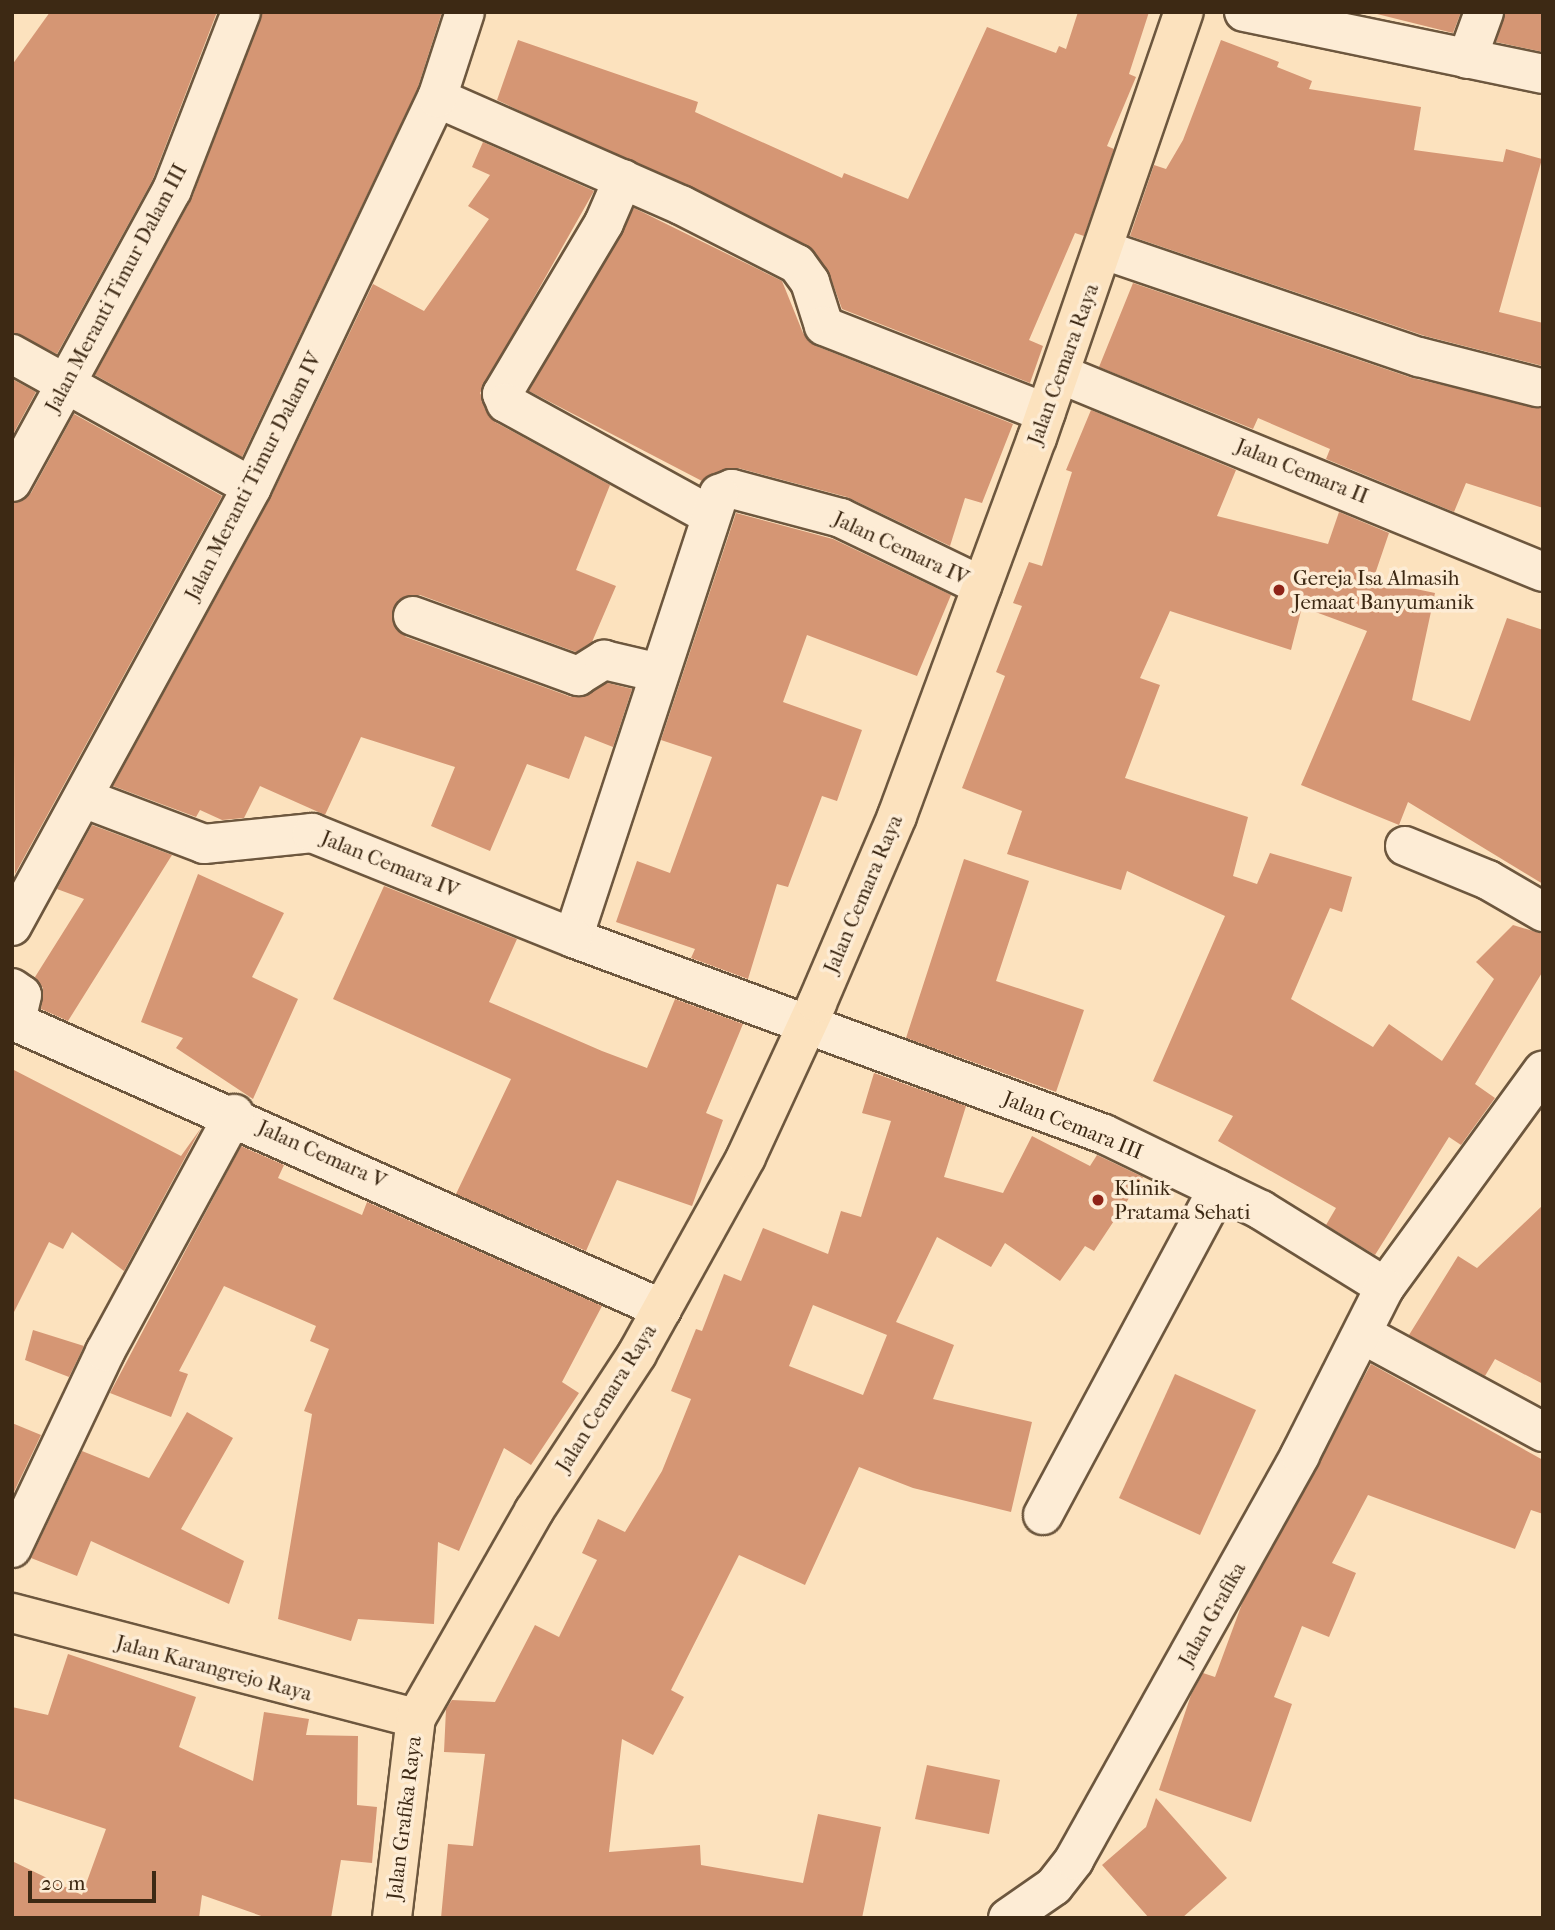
<!DOCTYPE html>
<style>
body{margin:0}
#map{position:relative;width:1555px;height:1930px;overflow:hidden;background:#fce2be;font-family:"IM FELL French Canon",serif}
div>[style]{position:absolute}
.building>*{inset:0;background:#d59674}
.roads{filter:drop-shadow(2px 0 #6d573e) drop-shadow(-2px 0 #6d573e) drop-shadow(0 2px #6d573e) drop-shadow(0 -2px #6d573e)}
.minor>*{height:38px;margin:-19px;padding:0 19px;transform-origin:19px;border-radius:19px;background:#fdecd5}
.major>*{height:38px;margin:-19px;padding:0 19px;transform-origin:19px;border-radius:19px;background:#fce2be}
.dots>*{width:19px;height:19px;translate:-50% -50%;box-sizing:border-box;border:4px solid #fdecd5;border-radius:50%}
span{translate:-50% -50%;white-space:nowrap;text-align:center;line-height:1.15;-webkit-text-stroke:7px #fdecd5;paint-order:stroke}
.street-label{font-size:21px;color:#3d2914}
.poi-label{font-size:21px;color:#3d2914}
.left{translate:0 -50%;text-align:left}
.frame{position:absolute;inset:0;border:14px solid #3d2914;pointer-events:none}
.scale{position:absolute;left:28px;top:1871px;width:128px;height:32px;box-sizing:border-box;border:4px solid #3d2914;border-top:0;padding-left:9px;font-size:21px;line-height:24px;white-space:nowrap;color:#3d2914;-webkit-text-stroke:5px #fdecd5;paint-order:stroke}
</style>
<div id="map">
<div class="building">
<div style="clip-path:polygon(50px 12px,217px 12px,152px 181px,57px 354px,12px 332px,12px 65px)"></div>
<div style="clip-path:polygon(262px 12px,442px 12px,417px 90px,242px 457px,95px 375px,192px 198px)"></div>
<div style="clip-path:polygon(1078px 12px,1149px 12px,1129px 74px,1136px 77px,1107px 146px,1114px 149px,1084px 236px,1075px 233px,1029px 340px,1043px 346px,1030px 383px,842px 309px,828px 270px,807px 245px,497px 100px,518px 40px,698px 102px,695px 112px,842px 178px,844px 173px,908px 199px,987px 27px,1056px 53px,1059px 46px,1066px 49px)"></div>
<div style="clip-path:polygon(1369px 12px,1461px 12px,1453px 33px)"></div>
<div style="clip-path:polygon(1505px 12px,1543px 12px,1543px 52px,1496px 42px)"></div>
<div style="clip-path:polygon(1221px 40px,1279px 62px,1277px 67px,1312px 81px,1309px 89px,1421px 107px,1414px 150px,1503px 162px,1506px 149px,1542px 159px,1499px 312px,1543px 323px,1543px 366px,1425px 336px,1130px 236px,1154px 165px,1166px 169px,1183px 140px)"></div>
<div style="clip-path:polygon(483px 142px,594px 191px,480px 393px,495px 422px,610px 485px,576px 570px,616px 586px,592px 642px,576px 652px,420px 595px,398px 600px,392px 620px,406px 637px,571px 697px,608px 683px,632px 689px,613px 747px,585px 736px,569px 779px,527px 764px,490px 851px,431px 826px,455px 767px,361px 737px,325px 815px,260px 786px,244px 818px,222px 820px,200px 810px,196px 817px,113px 786px,271px 497px,373px 284px,424px 311px,489px 219px,468px 206px,490px 175px,472px 167px)"></div>
<div style="clip-path:polygon(634px 208px,782px 281px,803px 333px,816px 346px,1013px 424px,982px 503px,965px 498px,950px 546px,847px 497px,738px 468px,702px 481px,529px 391px)"></div>
<div style="clip-path:polygon(1133px 283px,1412px 378px,1543px 408px,1543px 508px,1466px 483px,1454px 512px,1326px 459px,1330px 449px,1258px 418px,1253px 429px,1099px 367px)"></div>
<div style="clip-path:polygon(12px 379px,36px 392px,12px 436px)"></div>
<div style="clip-path:polygon(1091px 410px,1236px 470px,1217px 516px,1328px 544px,1339px 512px,1389px 533px,1373px 580px,1435px 593px,1412px 700px,1470px 721px,1507px 618px,1543px 630px,1543px 884px,1408px 802px,1399px 825px,1301px 785px,1367px 631px,1302px 607px,1291px 650px,1170px 611px,1140px 678px,1160px 685px,1125px 778px,1248px 817px,1233px 876px,1257px 884px,1270px 853px,1352px 877px,1342px 912px,1330px 908px,1291px 999px,1373px 1047px,1389px 1024px,1442px 1061px,1494px 979px,1476px 962px,1513px 925px,1543px 934px,1543px 971px,1475px 1084px,1495px 1098px,1461px 1145px,1449px 1137px,1375px 1255px,1326px 1225px,1336px 1208px,1218px 1141px,1233px 1116px,1153px 1081px,1225px 916px,1127px 871px,1121px 890px,1007px 854px,1022px 811px,962px 788px,1005px 676px,996px 672px,1022px 606px,1013px 603px,1029px 562px,1042px 566px,1072px 472px,1066px 470px)"></div>
<div style="clip-path:polygon(74px 414px,222px 496px,15px 874px,12px 504px,31px 493px)"></div>
<div style="clip-path:polygon(736px 513px,833px 539px,951px 595px,917px 676px,807px 635px,783px 702px,862px 730px,837px 801px,822px 796px,788px 887px,777px 884px,748px 979px,691px 958px,695px 949px,616px 922px,637px 861px,670px 873px,712px 757px,661px 740px)"></div>
<div style="clip-path:polygon(92px 825px,172px 855px,68px 1021px,41px 1009px,43px 988px,35px 977px,84px 899px,57px 889px)"></div>
<div style="clip-path:polygon(964px 859px,1029px 881px,996px 981px,1084px 1010px,1056px 1092px,906px 1038px)"></div>
<div style="clip-path:polygon(198px 874px,284px 913px,252px 977px,298px 999px,253px 1099px,176px 1048px,183px 1038px,141px 1022px)"></div>
<div style="clip-path:polygon(384px 886px,517px 939px,489px 1002px,602px 1051px,647px 1068px,675px 999px,743px 1024px,706px 1113px,723px 1120px,692px 1206px,617px 1180px,586px 1251px,456px 1194px,511px 1079px,333px 999px)"></div>
<div style="clip-path:polygon(12px 1069px,181px 1156px,201px 1128px,124px 1271px,72px 1232px,63px 1249px,49px 1242px,12px 1316px)"></div>
<div style="clip-path:polygon(evenodd,874px 1073px,966px 1106px,944px 1177px,1003px 1193px,1032px 1136px,1090px 1166px,1097px 1155px,1143px 1177px,1094px 1251px,1085px 1246px,1060px 1281px,1005px 1243px,991px 1267px,937px 1237px,896px 1322px,954px 1345px,933px 1399px,1032px 1422px,1011px 1512px,913px 1488px,859px 1467px,805px 1585px,739px 1555px,671px 1690px,684px 1697px,653px 1755px,622px 1739px,609px 1852px,700px 1845px,701px 1865px,803px 1883px,818px 1814px,881px 1827px,862px 1918px,441px 1918px,448px 1844px,473px 1846px,485px 1754px,444px 1752px,446px 1709px,452px 1700px,495px 1702px,535px 1625px,559px 1637px,597px 1560px,582px 1553px,598px 1519px,625px 1532px,662px 1471px,691px 1399px,671px 1391px,696px 1329px,702px 1331px,724px 1274px,741px 1281px,763px 1228px,828px 1254px,841px 1211px,861px 1217px,891px 1121px,862px 1113px,874px 1073px,813px 1305px,887px 1335px,863px 1395px,789px 1366px,813px 1305px)"></div>
<div style="clip-path:polygon(241px 1146px,284px 1165px,278px 1178px,362px 1215px,367px 1202px,602px 1306px,562px 1382px,579px 1393px,531px 1465px,504px 1448px,459px 1551px,438px 1542px,434px 1624px,358px 1619px,351px 1641px,278px 1619px,312px 1414px,304px 1411px,329px 1349px,310px 1341px,316px 1326px,224px 1286px,179px 1371px,188px 1374px,171px 1417px,110px 1393px)"></div>
<div style="clip-path:polygon(1543px 1205px,1543px 1384px,1495px 1359px,1485px 1376px,1409px 1335px,1458px 1256px,1477px 1268px)"></div>
<div style="clip-path:polygon(33px 1330px,84px 1346px,69px 1377px,25px 1360px)"></div>
<div style="clip-path:polygon(1371px 1364px,1543px 1460px,1543px 1514px,1531px 1510px,1515px 1549px,1368px 1495px,1332px 1563px,1356px 1573px,1329px 1637px,1302px 1626px,1274px 1697px,1292px 1704px,1251px 1822px,1159px 1790px,1191px 1695px,1203px 1673px,1215px 1677px,1243px 1601px)"></div>
<div style="clip-path:polygon(1175px 1374px,1256px 1410px,1200px 1535px,1119px 1498px)"></div>
<div style="clip-path:polygon(187px 1412px,233px 1438px,181px 1529px,244px 1561px,229px 1604px,91px 1541px,77px 1576px,31px 1558px,82px 1451px,149px 1478px)"></div>
<div style="clip-path:polygon(12px 1423px,41px 1435px,12px 1496px)"></div>
<div style="clip-path:polygon(68px 1654px,196px 1697px,179px 1747px,253px 1781px,264px 1712px,309px 1719px,306px 1735px,358px 1736px,357px 1805px,377px 1807px,372px 1863px,341px 1860px,331px 1918px,267px 1918px,202px 1895px,199px 1918px,12px 1918px,12px 1861px,82px 1895px,106px 1829px,12px 1798px,12px 1707px,48px 1715px)"></div>
<div style="clip-path:polygon(927px 1765px,1000px 1780px,989px 1834px,915px 1819px)"></div>
<div style="clip-path:polygon(1156px 1798px,1227px 1878px,1182px 1918px,1149px 1918px,1102px 1865px,1146px 1827px)"></div>
</div>
<div class="roads">
<div class="minor">
<div style="left:1244px;top:12px;width:305px;rotate:11.7deg"></div>
<div style="left:1467px;top:59px;width:50px;rotate:-70.1deg"></div>
<div style="left:437px;top:98px;width:266px;rotate:23.7deg"></div>
<div style="left:681px;top:205px;width:130px;rotate:27deg"></div>
<div style="left:797px;top:264px;width:22px;rotate:54deg"></div>
<div style="left:810px;top:282px;width:46px;rotate:72.3deg"></div>
<div style="left:824px;top:326px;width:238px;rotate:21.4deg"></div>
<div style="left:623px;top:179px;width:48px;rotate:113.4deg"></div>
<div style="left:604px;top:223px;width:199px;rotate:120.8deg"></div>
<div style="left:502px;top:394px;width:10px;rotate:66deg"></div>
<div style="left:506px;top:403px;width:233px;rotate:28.8deg"></div>
<div style="left:1104px;top:250px;width:333px;rotate:18.8deg"></div>
<div style="left:1419px;top:357px;width:122px;rotate:14.3deg"></div>
<div style="left:12px;top:354px;width:274px;rotate:29deg"></div>
<div style="left:1060px;top:374px;width:522px;rotate:22.29deg"></div>
<div style="left:12px;top:482px;width:333px;rotate:-61.3deg"></div>
<div style="left:172px;top:190px;width:191px;rotate:-68.8deg"></div>
<div style="left:982px;top:586px;width:157px;rotate:-154.3deg"></div>
<div style="left:841px;top:518px;width:113px;rotate:-165.1deg"></div>
<div style="left:732px;top:489px;width:14px;rotate:159deg"></div>
<div style="left:719px;top:494px;width:467px;rotate:108.2deg"></div>
<div style="left:573px;top:938px;width:566px;rotate:20.26deg"></div>
<div style="left:1104px;top:1134px;width:174px;rotate:25.8deg"></div>
<div style="left:1261px;top:1210px;width:146px;rotate:31.8deg"></div>
<div style="left:1385px;top:1287px;width:268px;rotate:-53.9deg"></div>
<div style="left:413px;top:616px;width:176px;rotate:20deg"></div>
<div style="left:578px;top:676px;width:31px;rotate:-32deg"></div>
<div style="left:604px;top:660px;width:57px;rotate:13.1deg"></div>
<div style="left:83px;top:798px;width:129px;rotate:20.8deg"></div>
<div style="left:204px;top:844px;width:109px;rotate:-5.8deg"></div>
<div style="left:312px;top:833px;width:281px;rotate:21.9deg"></div>
<div style="left:1405px;top:846px;width:90px;rotate:22.3deg"></div>
<div style="left:1488px;top:880px;width:64px;rotate:30.2deg"></div>
<div style="left:12px;top:926px;width:500px;rotate:-61.33deg"></div>
<div style="left:252px;top:487px;width:431px;rotate:-64.6deg"></div>
<div style="left:437px;top:98px;width:90px;rotate:-72deg"></div>
<div style="left:12px;top:988px;width:12px;rotate:35deg"></div>
<div style="left:22px;top:995px;width:28px;rotate:103deg"></div>
<div style="left:16px;top:1022px;width:707px;rotate:23.95deg"></div>
<div style="left:1362px;top:1334px;width:206px;rotate:28.4deg"></div>
<div style="left:1043px;top:1515px;width:370px;rotate:-61.8deg"></div>
<div style="left:12px;top:1548px;width:217px;rotate:-64.6deg"></div>
<div style="left:105px;top:1352px;width:271px;rotate:-61.5deg"></div>
<div style="left:1008px;top:1918px;width:56px;rotate:-34.8deg"></div>
<div style="left:1054px;top:1886px;width:33px;rotate:-52deg"></div>
<div style="left:1074px;top:1860px;width:464px;rotate:-60.8deg"></div>
<div style="left:1300px;top:1455px;width:188px;rotate:-63.2deg"></div>
</div>
<div class="major">
<div style="left:12px;top:1613px;width:417px;rotate:14.6deg"></div>
<div style="left:392px;top:1918px;width:201px;rotate:-83.2deg"></div>
<div style="left:416px;top:1718px;width:238px;rotate:-60.3deg"></div>
<div style="left:534px;top:1511px;width:188px;rotate:-56.7deg"></div>
<div style="left:637px;top:1354px;width:225px;rotate:-61deg"></div>
<div style="left:746px;top:1157px;width:170px;rotate:-65.2deg"></div>
<div style="left:817px;top:1003px;width:203px;rotate:-66.8deg"></div>
<div style="left:897px;top:816px;width:403px;rotate:-69.7deg"></div>
<div style="left:1037px;top:438px;width:451px;rotate:-71deg"></div>
</div>
</div>
<div class="dots">
<div style="left:1279px;top:590px;background:#8f2418"></div>
<div style="left:1098px;top:1200px;background:#8f2418"></div>
</div>
<div class="street-label">
<span style="left:116px;top:288px;rotate:-62deg">Jalan Meranti Timur Dalam III</span>
<span style="left:1063px;top:364px;rotate:-70deg">Jalan Cemara Raya</span>
<span style="left:1302px;top:471px;rotate:22deg">Jalan Cemara II</span>
<span style="left:253px;top:476px;rotate:-63deg">Jalan Meranti Timur Dalam IV</span>
<span style="left:901px;top:548px;rotate:25deg">Jalan Cemara IV</span>
<span style="left:390px;top:864px;rotate:22deg">Jalan Cemara IV</span>
<span style="left:863px;top:894px;rotate:-67deg">Jalan Cemara Raya</span>
<span style="left:1073px;top:1125px;rotate:22deg">Jalan Cemara III</span>
<span style="left:322px;top:1154px;rotate:24deg">Jalan Cemara V</span>
<span style="left:606px;top:1398px;rotate:-58deg">Jalan Cemara Raya</span>
<span style="left:1212px;top:1614px;rotate:-61deg">Jalan Grafika</span>
<span style="left:214px;top:1668px;rotate:15deg">Jalan Karangrejo Raya</span>
<span style="left:404px;top:1818px;rotate:-83deg">Jalan Grafika Raya</span>
</div>
<div class="poi-label">
<span class="left" style="left:1293px;top:590px">Gereja Isa Almasih<br>Jemaat Banyumanik</span>
<span class="left" style="left:1114px;top:1200px">Klinik<br>Pratama Sehati</span>
</div>
<div class="frame"></div>
<div class="scale">20 m</div>
</div>
